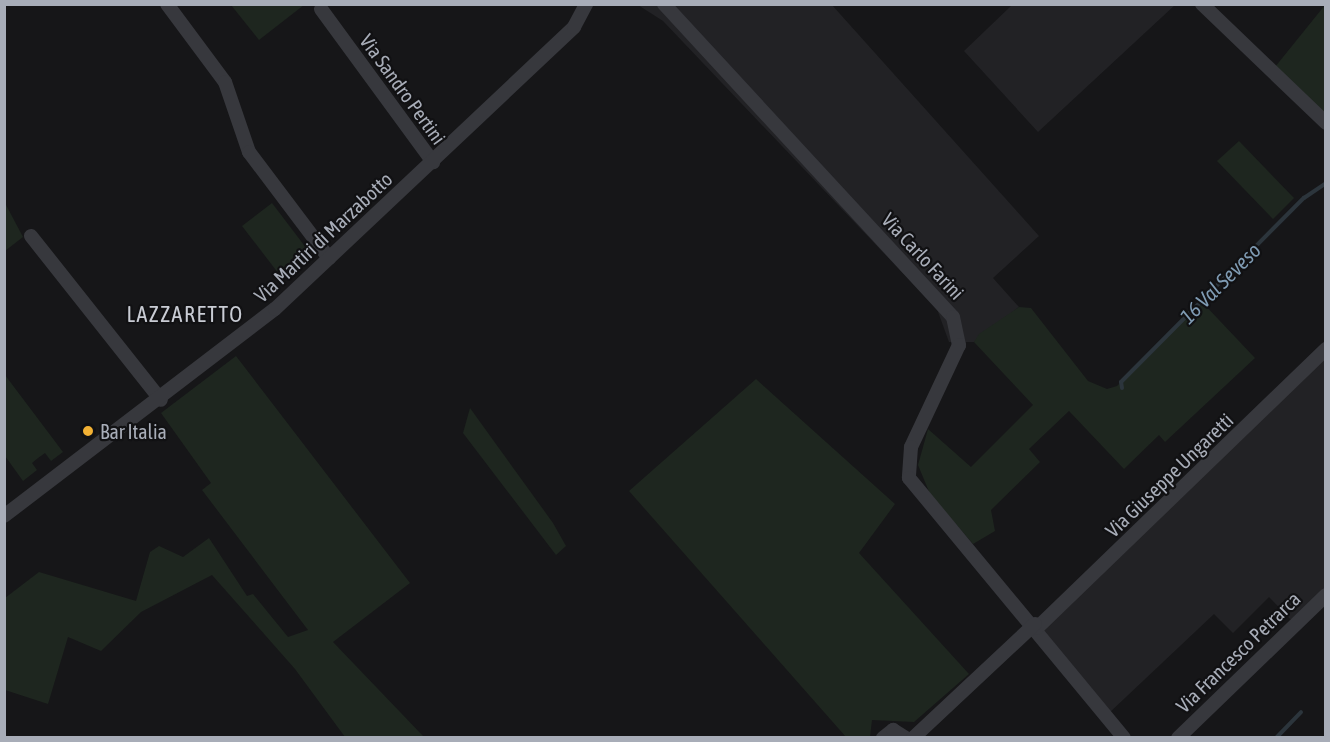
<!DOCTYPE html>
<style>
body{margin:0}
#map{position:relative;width:1330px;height:742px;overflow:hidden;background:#161618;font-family:"Asap Condensed",sans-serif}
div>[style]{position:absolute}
.built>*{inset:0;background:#222225}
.green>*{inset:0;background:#1e261f}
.stream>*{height:4px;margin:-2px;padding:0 2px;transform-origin:2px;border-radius:2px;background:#2c353c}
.minor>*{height:14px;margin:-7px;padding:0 7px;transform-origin:7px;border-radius:7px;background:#37383d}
.dots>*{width:16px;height:16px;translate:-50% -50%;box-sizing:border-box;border:3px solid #111113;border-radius:50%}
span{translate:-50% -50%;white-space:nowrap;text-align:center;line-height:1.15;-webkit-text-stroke:4.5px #111113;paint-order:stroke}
.street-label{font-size:20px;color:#a8adb8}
.poi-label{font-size:20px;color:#a8adb8}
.left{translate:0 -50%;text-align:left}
.water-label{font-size:21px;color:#7f9bb3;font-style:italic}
.quarter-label{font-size:22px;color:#c9ccd4;letter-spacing:1.5px}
.frame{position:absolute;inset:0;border:6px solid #a8adb8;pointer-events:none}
</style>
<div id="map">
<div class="built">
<div style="clip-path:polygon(638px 5px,832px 5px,1039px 236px,993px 278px,1019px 307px,974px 342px,949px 342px,937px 309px,663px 21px)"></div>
<div style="clip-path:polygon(1012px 5px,1012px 4px,1175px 5px,1038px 132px,964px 51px)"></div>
<div style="clip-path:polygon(1325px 353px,1325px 592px,1294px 623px,1269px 597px,1233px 633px,1214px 614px,1108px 714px,1042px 630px)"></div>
</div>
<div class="green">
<div style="clip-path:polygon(231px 5px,304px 5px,259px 40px)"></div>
<div style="clip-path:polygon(1325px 5px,1325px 114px,1275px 67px)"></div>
<div style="clip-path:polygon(1239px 141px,1294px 198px,1273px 219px,1217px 161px)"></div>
<div style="clip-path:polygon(5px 203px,23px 237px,5px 251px)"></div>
<div style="clip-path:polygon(272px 203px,310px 253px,282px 278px,242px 226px)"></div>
<div style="clip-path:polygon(1202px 302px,1255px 358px,1165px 442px,1159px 435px,1124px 469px,1069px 411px,1029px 449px,1040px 462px,991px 510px,995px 531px,973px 544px,930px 494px,918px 465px,928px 429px,971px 467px,1033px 405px,974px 342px,979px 334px,1019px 307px,1031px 308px,1088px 381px,1107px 389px,1117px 386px)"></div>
<div style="clip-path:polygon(236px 356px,410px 583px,333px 642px,424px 737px,345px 737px,295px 669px,212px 575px,141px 612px,101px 651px,68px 637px,48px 704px,5px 690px,5px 598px,39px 572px,136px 601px,150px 552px,159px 546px,183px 557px,209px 538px,247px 596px,253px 594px,288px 637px,308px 630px,202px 490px,211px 483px,161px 413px)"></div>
<div style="clip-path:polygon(5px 375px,63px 452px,51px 461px,45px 453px,38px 458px,32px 463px,37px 470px,23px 481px,5px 456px)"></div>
<div style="clip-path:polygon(756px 379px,895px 504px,859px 553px,969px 674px,914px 722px,872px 720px,870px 737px,846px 737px,629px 491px)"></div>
<div style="clip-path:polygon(470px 408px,553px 523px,566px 546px,556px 555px,463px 433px)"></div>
</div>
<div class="stream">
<div style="left:1122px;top:388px;width:6px;rotate:-99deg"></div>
<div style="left:1121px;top:382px;width:260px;rotate:-45.2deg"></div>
<div style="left:1304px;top:198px;width:27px;rotate:-34deg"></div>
<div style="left:1276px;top:738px;width:36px;rotate:-46deg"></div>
</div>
<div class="minor">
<div style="left:167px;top:4px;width:97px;rotate:53.4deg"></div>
<div style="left:225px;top:82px;width:74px;rotate:71.1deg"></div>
<div style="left:249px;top:152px;width:133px;rotate:53deg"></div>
<div style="left:664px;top:4px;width:426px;rotate:47.3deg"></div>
<div style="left:953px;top:317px;width:29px;rotate:78deg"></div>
<div style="left:959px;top:345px;width:113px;rotate:115.2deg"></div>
<div style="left:911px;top:447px;width:31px;rotate:94deg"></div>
<div style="left:909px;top:478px;width:337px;rotate:50.4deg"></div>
<div style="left:1202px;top:4px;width:172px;rotate:43.8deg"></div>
<div style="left:321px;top:9px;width:190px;rotate:53.8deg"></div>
<div style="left:31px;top:236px;width:209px;rotate:51.6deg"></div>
<div style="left:4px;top:516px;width:341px;rotate:-37.4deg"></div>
<div style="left:275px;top:309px;width:411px;rotate:-43.3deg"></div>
<div style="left:574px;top:27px;width:26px;rotate:-62deg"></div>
<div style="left:1037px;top:628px;width:402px;rotate:-44deg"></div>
<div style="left:883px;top:738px;width:13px;rotate:-39deg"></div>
<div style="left:893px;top:730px;width:15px;rotate:32deg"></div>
<div style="left:913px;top:738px;width:167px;rotate:-43.1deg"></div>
<div style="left:1178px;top:738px;width:206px;rotate:-44deg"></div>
</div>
<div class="dots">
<div style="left:88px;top:431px;background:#f2b134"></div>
</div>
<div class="street-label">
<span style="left:403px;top:89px;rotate:54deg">Via Sandro Pertini</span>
<span style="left:323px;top:237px;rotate:-43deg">Via Martiri di Marzabotto</span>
<span style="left:923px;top:256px;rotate:47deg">Via Carlo Farini</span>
<span style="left:1169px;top:475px;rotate:-44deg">Via Giuseppe Ungaretti</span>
<span style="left:1238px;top:652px;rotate:-44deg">Via Francesco Petrarca</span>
</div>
<div class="poi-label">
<span class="left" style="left:100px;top:431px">Bar Italia</span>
</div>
<div class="water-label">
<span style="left:1220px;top:283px;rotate:-45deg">16 Val Seveso</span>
</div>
<div class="quarter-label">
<span style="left:185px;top:315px">LAZZARETTO</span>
</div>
<div class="frame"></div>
</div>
